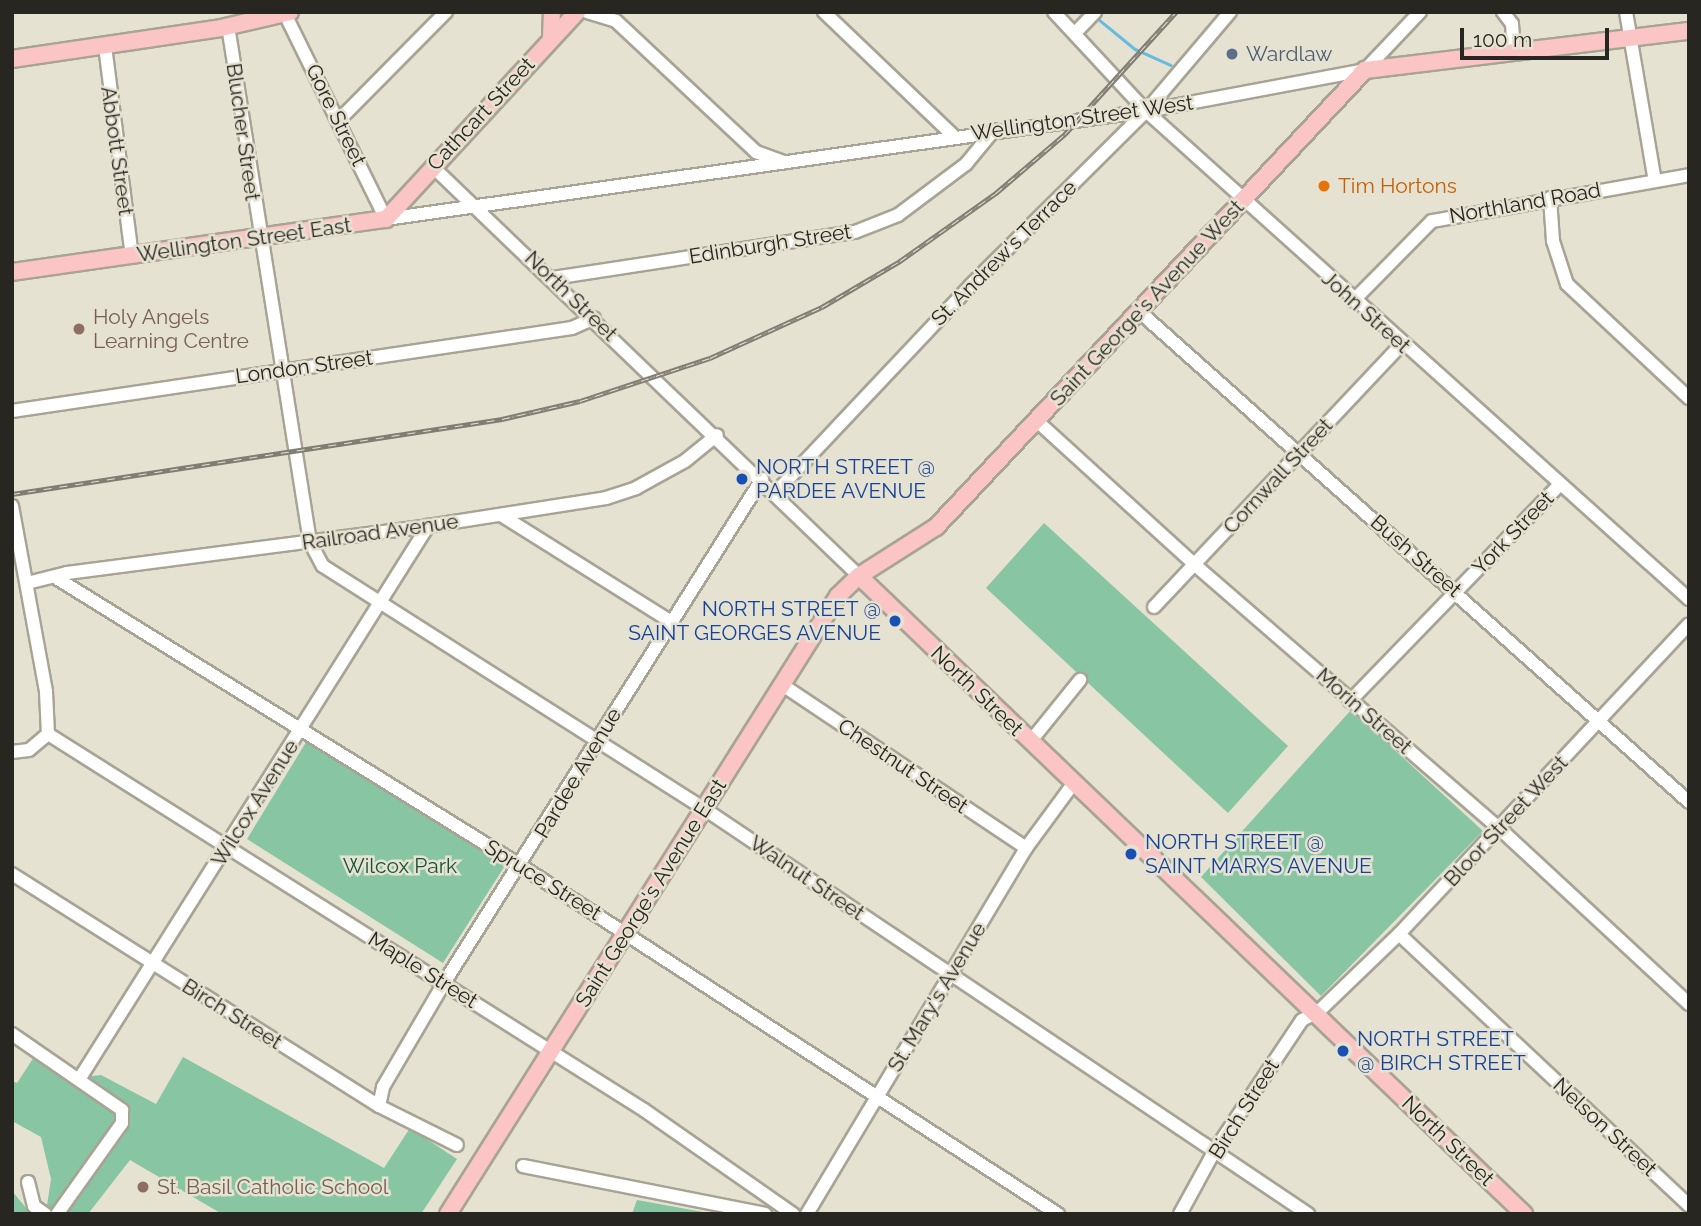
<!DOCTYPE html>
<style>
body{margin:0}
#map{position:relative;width:1701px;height:1226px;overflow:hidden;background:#e6e2d2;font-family:Raleway,sans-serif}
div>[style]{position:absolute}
.green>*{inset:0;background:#87c5a3}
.stream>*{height:2.5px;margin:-1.25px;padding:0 1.25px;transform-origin:1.25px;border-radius:1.25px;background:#66bbde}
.roads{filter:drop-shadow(2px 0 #a8a495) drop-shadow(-2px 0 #a8a495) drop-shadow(0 2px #a8a495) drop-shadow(0 -2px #a8a495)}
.minor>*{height:12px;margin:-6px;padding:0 6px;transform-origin:6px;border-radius:6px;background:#fff}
.major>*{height:16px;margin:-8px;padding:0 8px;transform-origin:8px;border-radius:8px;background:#fbc5c5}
.rail>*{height:5px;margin-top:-2.5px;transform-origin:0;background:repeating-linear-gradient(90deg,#e6e2d2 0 8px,#807d73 0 16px);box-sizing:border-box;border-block:2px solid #807d73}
.dots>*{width:19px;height:19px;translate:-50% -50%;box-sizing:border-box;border:4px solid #e6e2d2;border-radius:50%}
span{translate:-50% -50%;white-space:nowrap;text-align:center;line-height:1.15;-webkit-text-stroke:5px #e6e2d2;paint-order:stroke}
.service-label{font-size:21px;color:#4e5e75}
.left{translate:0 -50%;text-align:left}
.street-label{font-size:21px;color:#272620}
.food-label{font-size:21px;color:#c56008}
.education-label{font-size:21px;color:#785e54}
.transit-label{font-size:21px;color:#164399}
.right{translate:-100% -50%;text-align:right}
.park-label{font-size:21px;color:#175338}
.frame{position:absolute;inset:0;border:14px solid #272620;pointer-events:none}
.scale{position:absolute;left:1460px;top:28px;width:149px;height:32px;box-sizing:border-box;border:4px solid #272620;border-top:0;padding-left:9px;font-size:21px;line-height:24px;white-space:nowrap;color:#272620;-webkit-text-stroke:5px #e6e2d2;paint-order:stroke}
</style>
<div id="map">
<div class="green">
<div style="clip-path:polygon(1044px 523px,1288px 746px,1228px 813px,986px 588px)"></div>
<div style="clip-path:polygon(1351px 710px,1483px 831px,1321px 996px,1201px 877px)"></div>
<div style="clip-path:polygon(308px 739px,506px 864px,443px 963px,247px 839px)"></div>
<div style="clip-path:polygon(34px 1057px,66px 1079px,101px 1075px,156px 1104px,183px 1057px,384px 1168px,410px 1128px,457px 1159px,421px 1214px,222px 1214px,130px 1160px,88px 1214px,12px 1214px,12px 1191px,27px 1209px,46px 1212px,51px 1179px,41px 1137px,12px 1121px,12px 1081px,17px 1083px)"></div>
<div style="clip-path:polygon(637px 1200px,714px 1214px,632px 1214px)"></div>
</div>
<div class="stream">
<div style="left:1097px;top:18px;width:49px;rotate:39.2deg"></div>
<div style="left:1135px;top:49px;width:39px;rotate:24deg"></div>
</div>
<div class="roads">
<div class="minor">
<div style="left:284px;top:12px;width:231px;rotate:63.8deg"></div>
<div style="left:386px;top:219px;width:768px;rotate:-8.09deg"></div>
<div style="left:1146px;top:111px;width:223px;rotate:-10.6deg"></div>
<div style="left:1365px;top:70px;width:80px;rotate:-46.5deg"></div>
<div style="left:587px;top:12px;width:30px;rotate:17deg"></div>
<div style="left:616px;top:21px;width:192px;rotate:43.1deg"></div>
<div style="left:756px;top:152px;width:30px;rotate:20deg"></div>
<div style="left:824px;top:12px;width:181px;rotate:43.7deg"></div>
<div style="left:1054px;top:12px;width:135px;rotate:47.1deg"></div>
<div style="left:1146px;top:111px;width:730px;rotate:41.95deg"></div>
<div style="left:1503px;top:12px;width:15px;rotate:53deg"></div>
<div style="left:1512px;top:24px;width:29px;rotate:86deg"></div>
<div style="left:1626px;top:12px;width:171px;rotate:80.3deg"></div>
<div style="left:228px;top:26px;width:522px;rotate:80.97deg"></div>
<div style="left:310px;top:542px;width:27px;rotate:62deg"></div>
<div style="left:323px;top:566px;width:451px;rotate:32.5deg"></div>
<div style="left:703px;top:808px;width:729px;rotate:33.86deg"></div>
<div style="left:1075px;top:33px;width:29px;rotate:-46deg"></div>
<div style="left:105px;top:46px;width:212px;rotate:82.7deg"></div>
<div style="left:339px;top:120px;width:152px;rotate:-45.3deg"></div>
<div style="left:432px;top:166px;width:592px;rotate:43.84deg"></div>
<div style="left:1550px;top:198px;width:43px;rotate:86deg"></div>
<div style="left:1553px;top:241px;width:45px;rotate:72deg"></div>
<div style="left:1567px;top:284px;width:167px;rotate:43.1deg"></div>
<div style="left:553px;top:278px;width:305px;rotate:-8.7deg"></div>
<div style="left:855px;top:232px;width:46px;rotate:-21.6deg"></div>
<div style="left:898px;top:215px;width:85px;rotate:-36.9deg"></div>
<div style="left:966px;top:164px;width:44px;rotate:-50.5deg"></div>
<div style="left:1353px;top:301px;width:112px;rotate:-45.4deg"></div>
<div style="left:1432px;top:221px;width:261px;rotate:-10.1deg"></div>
<div style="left:1141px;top:313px;width:734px;rotate:41.74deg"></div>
<div style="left:12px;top:411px;width:566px;rotate:-8.43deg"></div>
<div style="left:572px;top:328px;width:24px;rotate:-24deg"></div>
<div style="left:1037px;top:421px;width:214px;rotate:42.3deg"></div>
<div style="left:1195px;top:565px;width:402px;rotate:40.9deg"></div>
<div style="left:1499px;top:828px;width:259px;rotate:42.8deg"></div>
<div style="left:776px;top:492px;width:283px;rotate:-46.7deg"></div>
<div style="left:970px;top:286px;width:248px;rotate:-44.8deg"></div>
<div style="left:1146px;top:111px;width:130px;rotate:-49.7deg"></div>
<div style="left:12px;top:506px;width:189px;rotate:79.6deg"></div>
<div style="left:46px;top:692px;width:42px;rotate:87.3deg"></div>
<div style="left:501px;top:515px;width:199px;rotate:32.1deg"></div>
<div style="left:58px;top:579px;width:545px;rotate:31.79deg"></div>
<div style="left:521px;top:866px;width:640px;rotate:32.95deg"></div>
<div style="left:27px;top:583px;width:41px;rotate:-14deg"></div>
<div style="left:67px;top:573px;width:364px;rotate:-7.4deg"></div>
<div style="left:428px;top:526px;width:180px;rotate:-8.9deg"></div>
<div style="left:606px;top:498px;width:32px;rotate:-18deg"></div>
<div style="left:636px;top:488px;width:56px;rotate:-28.9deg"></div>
<div style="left:685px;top:461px;width:41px;rotate:-39.1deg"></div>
<div style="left:1154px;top:607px;width:361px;rotate:-46.7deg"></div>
<div style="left:781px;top:684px;width:295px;rotate:33.8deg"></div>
<div style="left:1350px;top:701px;width:301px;rotate:-45.9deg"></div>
<div style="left:48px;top:734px;width:705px;rotate:32.25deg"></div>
<div style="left:644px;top:1110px;width:182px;rotate:34.9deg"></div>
<div style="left:1030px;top:742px;width:80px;rotate:-51.1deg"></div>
<div style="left:12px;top:752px;width:17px;rotate:-7deg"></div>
<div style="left:29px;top:750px;width:25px;rotate:-40deg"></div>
<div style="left:12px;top:874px;width:434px;rotate:32.3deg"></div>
<div style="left:379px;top:1106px;width:87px;rotate:26.6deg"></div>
<div style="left:1399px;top:934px;width:397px;rotate:43.1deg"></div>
<div style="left:12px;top:1034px;width:134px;rotate:34.6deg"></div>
<div style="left:122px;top:1110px;width:13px;rotate:90deg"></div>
<div style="left:122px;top:1123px;width:112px;rotate:125.5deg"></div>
<div style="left:80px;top:1078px;width:653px;rotate:-57.77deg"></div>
<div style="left:379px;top:1106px;width:19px;rotate:-78deg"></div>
<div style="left:383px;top:1087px;width:121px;rotate:-59.6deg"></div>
<div style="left:444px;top:983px;width:596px;rotate:-57.75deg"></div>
<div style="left:523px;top:1166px;width:247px;rotate:11.2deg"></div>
<div style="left:28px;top:1182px;width:25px;rotate:76deg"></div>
<div style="left:34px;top:1206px;width:14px;rotate:36deg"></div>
<div style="left:807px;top:1214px;width:427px;rotate:-59.1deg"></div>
<div style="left:1026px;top:848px;width:79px;rotate:-53.7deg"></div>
<div style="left:1180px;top:1214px;width:73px;rotate:-61.3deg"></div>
<div style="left:1215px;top:1150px;width:156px;rotate:-56.2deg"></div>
<div style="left:1302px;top:1020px;width:18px;rotate:-27deg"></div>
<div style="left:1318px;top:1012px;width:112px;rotate:-43.9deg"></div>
<div style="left:1399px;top:934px;width:424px;rotate:-46.9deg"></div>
</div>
<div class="major">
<div style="left:551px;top:38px;width:26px;rotate:-88deg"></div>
<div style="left:12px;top:59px;width:211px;rotate:-8.4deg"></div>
<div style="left:221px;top:28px;width:71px;rotate:-13.1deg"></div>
<div style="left:12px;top:272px;width:378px;rotate:-8.1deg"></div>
<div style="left:386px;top:219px;width:282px;rotate:-47.3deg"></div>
<div style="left:859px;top:576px;width:922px;rotate:43.81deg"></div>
<div style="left:448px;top:1214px;width:731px;rotate:-57.75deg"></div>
<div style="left:838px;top:596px;width:29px;rotate:-44deg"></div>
<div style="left:859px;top:576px;width:91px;rotate:-32.5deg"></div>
<div style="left:936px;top:527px;width:627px;rotate:-46.81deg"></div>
<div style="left:1365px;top:70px;width:326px;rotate:-6.9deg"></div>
</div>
</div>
<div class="rail">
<div style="left:12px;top:494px;width:496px;rotate:-8.7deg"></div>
<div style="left:502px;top:419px;width:80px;rotate:-13deg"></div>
<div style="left:580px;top:401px;width:137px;rotate:-18.3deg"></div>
<div style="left:710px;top:358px;width:123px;rotate:-24.5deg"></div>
<div style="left:822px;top:307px;width:91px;rotate:-30.5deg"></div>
<div style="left:900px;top:261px;width:118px;rotate:-35.3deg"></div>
<div style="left:996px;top:193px;width:91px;rotate:-40.5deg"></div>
<div style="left:1065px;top:134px;width:165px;rotate:-47.7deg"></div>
</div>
<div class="dots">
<div style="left:1232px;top:54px;background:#5c6f8a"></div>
<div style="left:1324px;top:186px;background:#e8710a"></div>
<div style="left:79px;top:329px;background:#8d6e63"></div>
<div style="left:742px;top:479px;background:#1a4fb4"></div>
<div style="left:895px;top:621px;background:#1a4fb4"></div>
<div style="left:1131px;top:854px;background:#1a4fb4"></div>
<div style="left:1343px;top:1051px;background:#1a4fb4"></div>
<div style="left:143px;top:1187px;background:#8d6e63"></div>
</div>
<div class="service-label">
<span class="left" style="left:1246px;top:54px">Wardlaw</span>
</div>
<div class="street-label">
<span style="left:481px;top:114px;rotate:-47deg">Cathcart Street</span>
<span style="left:336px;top:115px;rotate:64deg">Gore Street</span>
<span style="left:1082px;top:118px;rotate:-8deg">Wellington Street West</span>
<span style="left:243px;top:132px;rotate:82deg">Blucher Street</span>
<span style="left:117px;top:151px;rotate:82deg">Abbott Street</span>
<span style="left:1525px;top:203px;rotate:-10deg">Northland Road</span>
<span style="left:244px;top:240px;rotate:-8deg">Wellington Street East</span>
<span style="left:770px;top:244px;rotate:-9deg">Edinburgh Street</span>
<span style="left:1004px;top:253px;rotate:-45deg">St. Andrew's Terrace</span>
<span style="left:571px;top:296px;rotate:44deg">North Street</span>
<span style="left:1147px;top:303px;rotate:-47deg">Saint George's Avenue West</span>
<span style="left:1366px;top:312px;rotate:42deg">John Street</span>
<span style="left:304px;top:367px;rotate:-8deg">London Street</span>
<span style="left:1278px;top:476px;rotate:-47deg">Cornwall Street</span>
<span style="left:380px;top:532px;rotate:-8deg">Railroad Avenue</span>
<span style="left:1513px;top:533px;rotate:-46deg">York Street</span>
<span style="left:1416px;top:556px;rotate:41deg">Bush Street</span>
<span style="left:977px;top:691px;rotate:44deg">North Street</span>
<span style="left:1364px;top:711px;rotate:41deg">Morin Street</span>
<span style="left:903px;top:766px;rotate:34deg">Chestnut Street</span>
<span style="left:578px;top:773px;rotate:-59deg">Pardee Avenue</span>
<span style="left:255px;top:803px;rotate:-58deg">Wilcox Avenue</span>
<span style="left:1506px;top:821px;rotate:-47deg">Bloor Street West</span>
<span style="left:807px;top:878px;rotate:34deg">Walnut Street</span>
<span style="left:543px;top:880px;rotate:32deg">Spruce Street</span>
<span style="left:651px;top:893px;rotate:-58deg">Saint George's Avenue East</span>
<span style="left:423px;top:970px;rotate:32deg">Maple Street</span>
<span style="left:937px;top:997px;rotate:-59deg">St. Mary's Avenue</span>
<span style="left:232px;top:1014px;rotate:32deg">Birch Street</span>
<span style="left:1244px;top:1109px;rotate:-58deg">Birch Street</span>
<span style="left:1605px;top:1127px;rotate:43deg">Nelson Street</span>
<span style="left:1448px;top:1141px;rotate:44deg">North Street</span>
</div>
<div class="food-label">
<span class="left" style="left:1338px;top:186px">Tim Hortons</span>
</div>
<div class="education-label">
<span class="left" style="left:93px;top:329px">Holy Angels<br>Learning Centre</span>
<span class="left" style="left:157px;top:1187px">St. Basil Catholic School</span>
</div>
<div class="transit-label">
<span class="left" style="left:756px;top:479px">NORTH STREET @<br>PARDEE AVENUE</span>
<span class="right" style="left:881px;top:621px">NORTH STREET @<br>SAINT GEORGES AVENUE</span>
<span class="left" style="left:1145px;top:854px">NORTH STREET @<br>SAINT MARYS AVENUE</span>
<span class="left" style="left:1357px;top:1051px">NORTH STREET<br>@ BIRCH STREET</span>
</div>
<div class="park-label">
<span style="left:400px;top:866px">Wilcox Park</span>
</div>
<div class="frame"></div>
<div class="scale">100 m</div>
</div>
